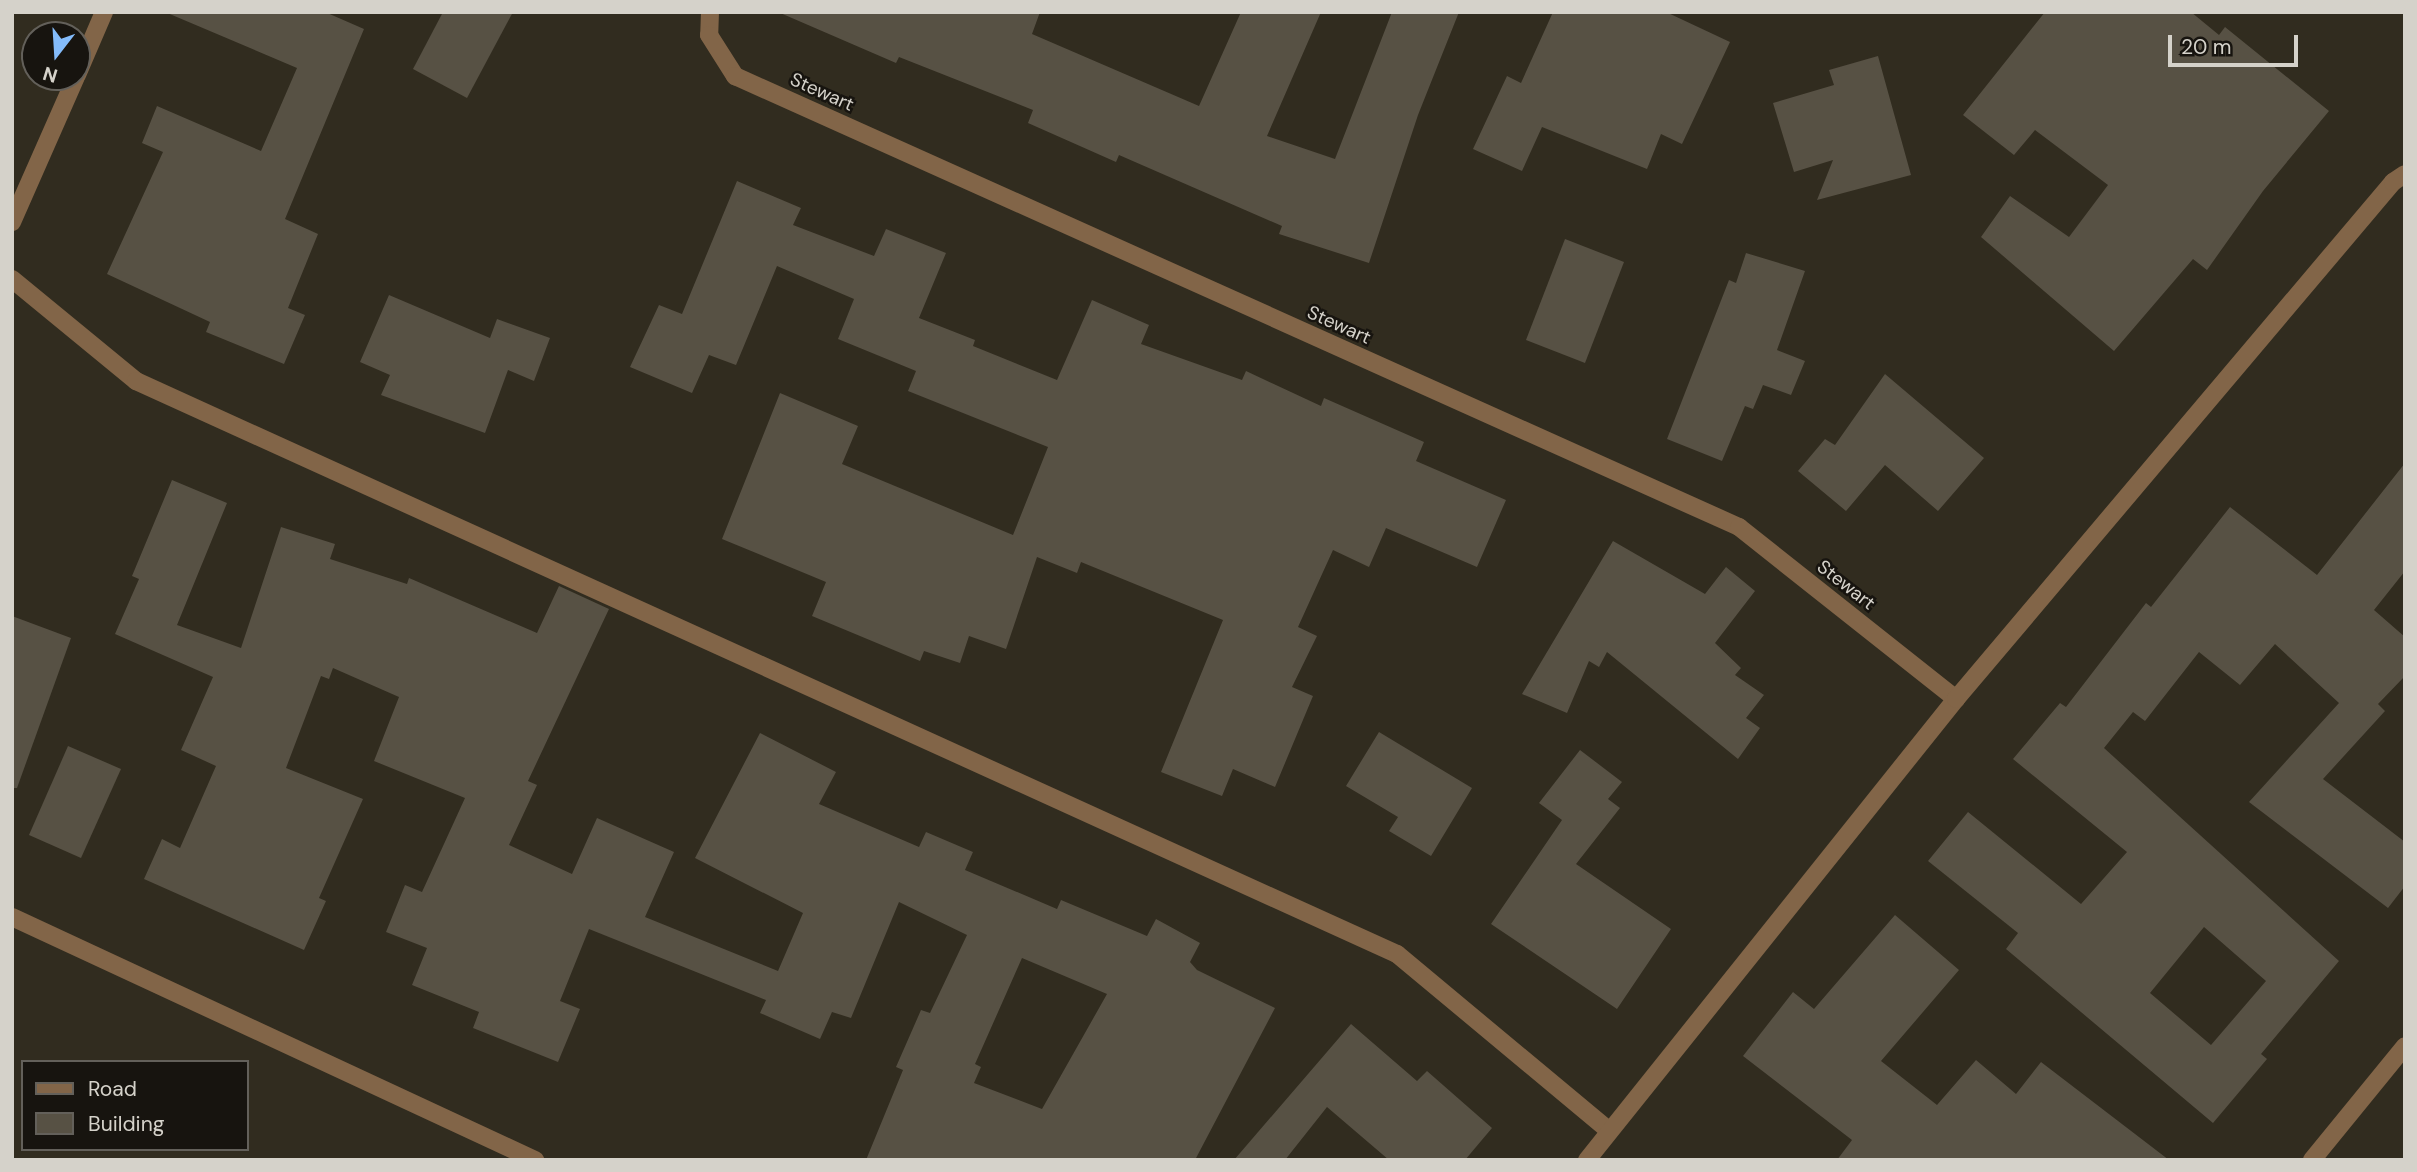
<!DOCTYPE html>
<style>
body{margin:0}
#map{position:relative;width:2417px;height:1172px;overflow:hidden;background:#312c1f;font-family:"DM Sans",sans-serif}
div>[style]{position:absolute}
.building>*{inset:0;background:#575144}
.minor>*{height:18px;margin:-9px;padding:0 9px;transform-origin:9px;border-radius:9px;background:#826548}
span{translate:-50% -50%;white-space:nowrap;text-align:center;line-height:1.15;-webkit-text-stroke:5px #17140f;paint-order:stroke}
.street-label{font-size:19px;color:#d5d2ca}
.frame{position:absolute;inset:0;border:14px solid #d5d2ca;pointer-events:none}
.legend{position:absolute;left:21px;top:1060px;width:228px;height:91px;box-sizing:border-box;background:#17140f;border:2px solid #63605a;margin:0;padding:9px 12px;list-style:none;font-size:21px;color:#d5d2ca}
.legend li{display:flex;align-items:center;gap:14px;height:35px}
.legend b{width:35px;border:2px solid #63605a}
.north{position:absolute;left:21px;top:21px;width:70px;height:70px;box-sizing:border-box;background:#17140f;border:2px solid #63605a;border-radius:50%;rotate:197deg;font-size:19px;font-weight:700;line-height:28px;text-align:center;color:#d5d2ca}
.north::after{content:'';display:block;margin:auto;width:24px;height:32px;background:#84bcfb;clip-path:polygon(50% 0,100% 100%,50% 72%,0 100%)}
.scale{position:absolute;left:2168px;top:35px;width:130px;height:32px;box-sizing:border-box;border:4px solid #d5d2ca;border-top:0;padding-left:9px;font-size:21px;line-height:24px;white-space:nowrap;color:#d5d2ca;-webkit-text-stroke:5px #17140f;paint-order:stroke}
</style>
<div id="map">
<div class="building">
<div style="clip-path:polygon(165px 12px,325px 12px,364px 29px,285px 219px,318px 234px,288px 308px,305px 315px,284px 364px,206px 332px,210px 322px,107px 274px,163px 152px,142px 143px,157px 106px,261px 151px,297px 68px)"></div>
<div style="clip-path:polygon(443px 12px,513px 12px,467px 98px,413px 69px)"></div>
<div style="clip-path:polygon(778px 12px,1040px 12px,1032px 34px,1199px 106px,1241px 12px,1321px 12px,1267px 136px,1335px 159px,1392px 12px,1459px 12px,1418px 115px,1369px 263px,1279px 234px,1282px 226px,1119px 155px,1116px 162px,1028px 123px,1033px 110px,899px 57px,896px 63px)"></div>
<div style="clip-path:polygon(1553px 12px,1666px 12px,1730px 42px,1682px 144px,1661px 134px,1647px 169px,1542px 127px,1522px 171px,1473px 149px,1507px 76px,1521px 83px)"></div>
<div style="clip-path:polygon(2045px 12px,2191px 12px,2219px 35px,2225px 27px,2329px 111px,2263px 191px,2207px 270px,2193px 259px,2114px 351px,1981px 237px,2010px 196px,2069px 237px,2108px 185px,2035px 130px,2014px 155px,1963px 115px)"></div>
<div style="clip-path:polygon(1878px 56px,1911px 175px,1817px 200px,1833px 160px,1794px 172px,1773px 103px,1834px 85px,1829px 70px)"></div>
<div style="clip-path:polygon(737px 181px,801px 208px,793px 225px,874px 256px,886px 229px,946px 253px,919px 318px,975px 340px,973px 346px,1057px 380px,1092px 300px,1149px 325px,1141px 344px,1242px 380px,1246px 371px,1321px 406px,1324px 398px,1424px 442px,1416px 461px,1506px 500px,1477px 567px,1386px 528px,1369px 567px,1333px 550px,1298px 627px,1317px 636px,1292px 687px,1313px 696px,1275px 787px,1233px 769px,1222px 796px,1161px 772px,1223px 620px,1081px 562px,1077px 573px,1037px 557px,1006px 649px,969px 636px,960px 663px,924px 651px,920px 661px,812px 616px,826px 582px,722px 539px,780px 393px,858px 426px,842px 464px,1013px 535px,1048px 447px,908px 391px,916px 371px,838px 339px,854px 299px,777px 266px,736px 365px,709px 355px,692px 393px,630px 367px,659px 305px,682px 314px)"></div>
<div style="clip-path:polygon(1565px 239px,1624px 262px,1585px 363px,1526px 340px)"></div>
<div style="clip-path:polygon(1746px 253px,1805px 271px,1777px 350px,1805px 361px,1791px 395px,1763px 385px,1753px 409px,1745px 406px,1722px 461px,1667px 439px,1729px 280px,1736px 283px)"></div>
<div style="clip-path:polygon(389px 295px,490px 338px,497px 319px,550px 338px,534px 381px,508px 370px,485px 433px,381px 395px,390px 375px,360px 362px)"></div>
<div style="clip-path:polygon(1885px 374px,1984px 458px,1938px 511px,1885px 465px,1846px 511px,1798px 471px,1825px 439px,1835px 445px)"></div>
<div style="clip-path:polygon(evenodd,2405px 463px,2405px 571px,2374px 610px,2405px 637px,2405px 676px,2378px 704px,2385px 711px,2323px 779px,2405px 842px,2405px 886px,2388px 908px,2249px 802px,2339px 703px,2275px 644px,2240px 685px,2199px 652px,2145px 721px,2133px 712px,2104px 748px,2339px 961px,2261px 1054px,2267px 1059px,2213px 1123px,2006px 949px,2018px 933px,1928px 861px,1968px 812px,2081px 904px,2127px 852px,2013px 759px,2060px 703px,2066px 707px,2146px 603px,2151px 607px,2230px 507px,2317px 575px,2405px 463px,2204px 927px,2266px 981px,2211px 1045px,2150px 993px,2204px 927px)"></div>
<div style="clip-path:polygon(evenodd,172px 480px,227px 503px,177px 625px,241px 648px,281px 527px,335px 544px,330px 559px,407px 584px,409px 578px,537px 633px,559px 586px,609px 609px,528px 781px,537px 785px,509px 845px,572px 874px,597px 818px,674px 852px,645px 917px,778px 971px,803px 913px,695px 858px,760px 733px,836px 772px,819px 804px,919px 847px,926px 832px,973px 852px,965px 870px,1057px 909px,1061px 900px,1147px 936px,1156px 919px,1200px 943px,1190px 962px,1197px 970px,1275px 1008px,1195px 1160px,866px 1160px,903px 1070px,896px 1067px,921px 1010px,930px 1013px,967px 935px,899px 902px,851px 1018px,832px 1012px,820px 1039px,760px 1013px,766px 1000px,589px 929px,560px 1001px,580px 1009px,558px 1062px,473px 1028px,479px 1012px,412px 985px,427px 948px,386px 932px,405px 885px,422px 892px,465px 798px,374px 761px,399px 697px,333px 668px,329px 679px,321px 676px,286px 768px,363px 799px,319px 898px,326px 901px,304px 950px,144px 879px,162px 839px,180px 848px,216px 766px,181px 750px,213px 677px,115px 634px,139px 579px,132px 576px,172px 480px,1022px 958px,1107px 994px,1042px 1109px,974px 1083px,981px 1067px,975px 1064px,1022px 958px)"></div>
<div style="clip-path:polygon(1613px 541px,1705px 594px,1726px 567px,1755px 591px,1715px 643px,1741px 668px,1735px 675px,1764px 695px,1746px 718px,1760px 728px,1738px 759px,1607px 652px,1599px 667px,1589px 661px,1567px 713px,1522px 694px)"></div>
<div style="clip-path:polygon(12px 616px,71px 638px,17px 788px,12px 788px)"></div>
<div style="clip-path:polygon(1379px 732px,1472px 788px,1431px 856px,1389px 831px,1398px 817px,1346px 786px)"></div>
<div style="clip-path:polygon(68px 746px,121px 769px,81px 858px,29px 835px)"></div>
<div style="clip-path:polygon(1580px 750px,1622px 782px,1608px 799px,1620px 808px,1576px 864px,1671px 929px,1617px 1009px,1491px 924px,1562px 820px,1539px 803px)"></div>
<div style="clip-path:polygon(1895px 915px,1959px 970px,1881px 1061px,1937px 1105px,1976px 1060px,2016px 1094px,2041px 1062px,2169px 1160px,1837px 1160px,1852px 1140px,1743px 1056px,1793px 992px,1814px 1009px)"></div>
<div style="clip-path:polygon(1351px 1024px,1417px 1081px,1427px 1071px,1492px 1128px,1465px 1160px,1389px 1160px,1327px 1107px,1285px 1160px,1234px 1160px)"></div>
</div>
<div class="minor">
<div style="left:710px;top:12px;width:23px;rotate:92deg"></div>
<div style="left:709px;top:35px;width:49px;rotate:57.6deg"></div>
<div style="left:735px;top:76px;width:1101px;rotate:24.19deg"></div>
<div style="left:1739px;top:527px;width:277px;rotate:38.4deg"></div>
<div style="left:77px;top:75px;width:69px;rotate:-66.8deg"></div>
<div style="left:12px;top:222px;width:158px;rotate:-66.2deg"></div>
<div style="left:12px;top:279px;width:161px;rotate:39.4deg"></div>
<div style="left:136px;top:381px;width:1385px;rotate:24.44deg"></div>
<div style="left:1397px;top:954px;width:275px;rotate:39.8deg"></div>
<div style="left:12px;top:917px;width:577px;rotate:24.92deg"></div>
<div style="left:1587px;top:1160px;width:590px;rotate:-51.33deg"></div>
<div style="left:1956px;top:699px;width:677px;rotate:-49.79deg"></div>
<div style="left:2393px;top:182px;width:14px;rotate:-34deg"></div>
<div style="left:2312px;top:1160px;width:147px;rotate:-50.8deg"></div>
</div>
<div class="street-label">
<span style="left:822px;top:92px;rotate:24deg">Stewart</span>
<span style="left:1339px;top:325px;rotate:24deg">Stewart</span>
<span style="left:1846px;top:585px;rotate:38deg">Stewart</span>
</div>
<div class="frame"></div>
<ul class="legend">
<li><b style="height:9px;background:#826548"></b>Road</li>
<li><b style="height:19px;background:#575144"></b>Building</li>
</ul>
<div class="north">N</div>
<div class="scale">20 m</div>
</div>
